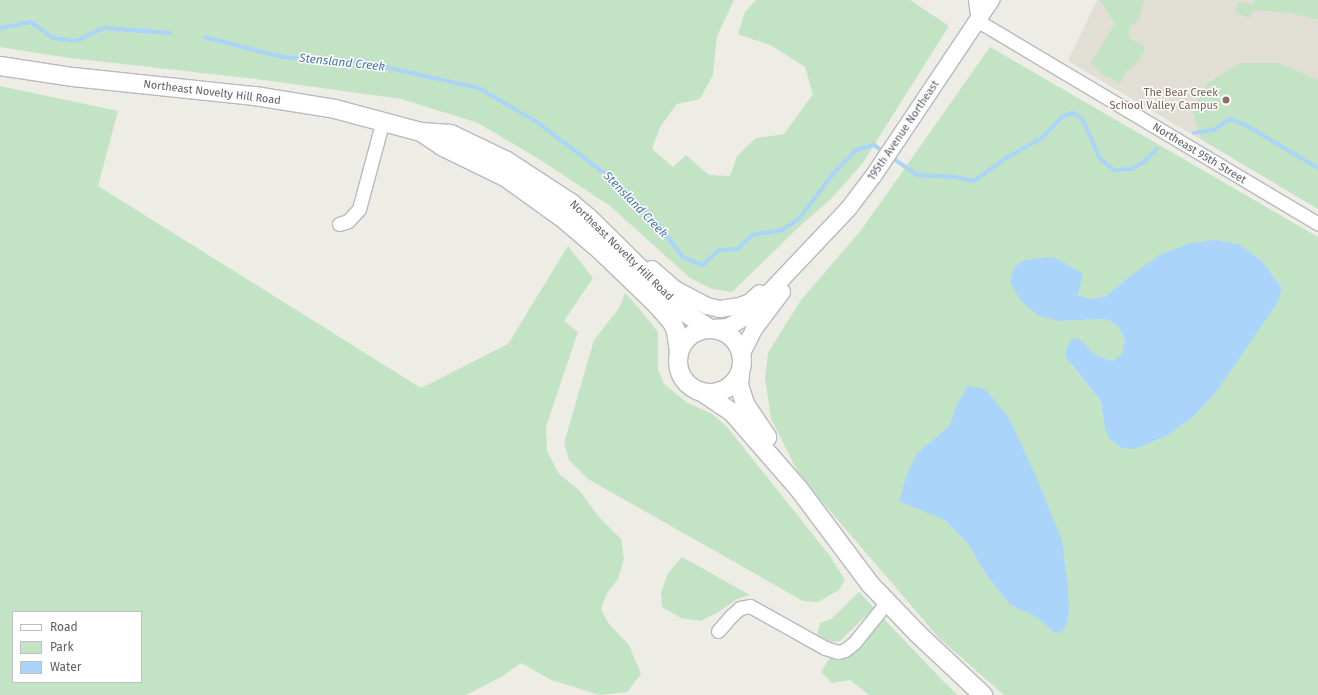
<!DOCTYPE html>
<style>
body{margin:0}
#map{position:relative;width:1318px;height:695px;overflow:hidden;background:#eeede5;font-family:"Fira Sans",sans-serif}
div>[style]{position:absolute}
.education>*{inset:0;background:#e1ded6}
.green>*{inset:0;background:#c3e4c4}
.water>*{inset:0;background:#aad4fa}
.stream>*{height:3.5px;margin:-1.75px;padding:0 1.75px;transform-origin:1.75px;border-radius:1.75px;background:#aad4fa}
.roads{filter:drop-shadow(1px 0 #b7babe) drop-shadow(-1px 0 #b7babe) drop-shadow(0 1px #b7babe) drop-shadow(0 -1px #b7babe)}
.minor>*{height:13px;margin:-6.5px;padding:0 6.5px;transform-origin:6.5px;border-radius:6.5px;background:#fff}
.tertiary>*{height:16px;margin:-8px;padding:0 8px;transform-origin:8px;border-radius:8px;background:#fff}
.secondary>*{height:18px;margin:-9px;padding:0 9px;transform-origin:9px;border-radius:9px;background:#fff}
.secondary>.ring{margin:-9px;padding:0;box-sizing:content-box;background:none;border:18px solid #fff;border-radius:50%}
.dots>*{width:11px;height:11px;translate:-50% -50%;box-sizing:border-box;border:2px solid #fff;border-radius:50%}
span{translate:-50% -50%;white-space:nowrap;text-align:center;line-height:1.15;-webkit-text-stroke:3px #fff;paint-order:stroke}
.street-label{font-size:11px;color:#5d6065}
.education-label{font-size:11px;color:#785e54}
.right{translate:-100% -50%;text-align:right}
.water-label{font-size:12px;color:#4775ab;font-style:italic}
.legend{position:absolute;left:12px;top:611px;width:130px;height:72px;box-sizing:border-box;background:#fff;border:1px solid #bebfc1;margin:0;padding:5px 7px;list-style:none;font-size:12px;color:#5d6065}
.legend li{display:flex;align-items:center;gap:8px;height:20px}
.legend b{width:20px;border:1px solid #bebfc1}
</style>
<div id="map">
<div class="education">
<div style="clip-path:polygon(1097px 0,1318px 0,1318px 209px,1068px 61px)"></div>
</div>
<div class="green">
<div style="clip-path:polygon(0 0,734px 0,717px 36px,713px 75px,700px 99px,677px 104px,660px 127px,652px 149px,673px 167px,686px 155px,709px 175px,730px 176px,737px 156px,756px 138px,784px 134px,813px 94px,805px 67px,772px 46px,738px 34px,745px 12px,756px 0,910px 0,949px 26px,862px 164px,831px 199px,801px 225px,732px 292px,712px 289px,690px 278px,610px 206px,542px 161px,478px 123px,401px 99px,256px 79px,69px 58px,0 47px)"></div>
<div style="clip-path:polygon(1099px 0,1144px 0,1139px 19px,1129px 27px,1129px 38px,1142px 44px,1145px 50px,1132px 69px,1126px 71px,1120px 83px,1101px 74px,1091px 63px,1115px 23px)"></div>
<div style="clip-path:polygon(1255px 0,1318px 0,1318px 20px,1291px 13px,1252px 10px,1251px 15px,1248px 18px,1236px 13px,1238px 2px,1253px 5px)"></div>
<div style="clip-path:polygon(evenodd,990px 47px,1318px 237px,1318px 695px,1004px 695px,939px 638px,800px 476px,771px 419px,765px 378px,768px 353px,801px 300px,862px 229px,990px 47px,1239px 244px,1262px 261px,1282px 288px,1216px 392px,1194px 416px,1168px 435px,1105px 430px,1101px 401px,1071px 365px,1066px 349px,1070px 340px,1076px 339px,1082px 341px,1094px 354px,1112px 361px,1122px 355px,1125px 340px,1118px 326px,1106px 319px,1059px 321px,1082px 274px,1078px 295px,1092px 299px,1106px 296px,1126px 279px,1162px 254px,1239px 244px,990px 47px,956px 406px,1056px 634px,1035px 616px,1010px 605px,987px 576px,968px 544px,945px 520px,917px 453px,949px 426px,956px 406px)"></div>
<div style="clip-path:polygon(1240px 63px,1279px 63px,1318px 80px,1318px 209px,1201px 139px,1192px 108px,1208px 83px)"></div>
<div style="clip-path:polygon(evenodd,0 86px,118px 111px,98px 186px,421px 388px,508px 344px,568px 246px,593px 278px,564px 321px,578px 332px,546px 427px,547px 451px,559px 474px,580px 491px,598px 516px,621px 539px,624px 559px,618px 579px,607px 593px,601px 609px,608px 623px,629px 645px,641px 674px,627px 692px,600px 695px,551px 680px,521px 663px,501px 677px,466px 695px,0 695px,0 86px,13px 612px,141px 612px,141px 682px,13px 682px,13px 612px)"></div>
<div style="clip-path:polygon(625px 293px,638px 307px,658px 332px,658px 369px,664px 384px,686px 402px,712px 414px,727px 427px,830px 556px,845px 580px,839px 590px,818px 602px,803px 601px,588px 479px,569px 460px,564px 443px,594px 340px,619px 308px)"></div>
<div style="clip-path:polygon(682px 557px,750px 595px,737px 599px,720px 611px,701px 621px,681px 618px,662px 607px,661px 592px,668px 573px)"></div>
<div style="clip-path:polygon(859px 592px,874px 608px,840px 641px,831px 642px,817px 635px,820px 623px,831px 619px)"></div>
<div style="clip-path:polygon(884px 619px,946px 684px,958px 695px,869px 695px,850px 680px,832px 683px,821px 672px,830px 657px,849px 655px)"></div>
</div>
<div class="water">
<div style="clip-path:polygon(1215px 240px,1239px 244px,1262px 261px,1282px 288px,1278px 302px,1216px 392px,1194px 416px,1168px 435px,1135px 449px,1122px 448px,1111px 440px,1105px 430px,1101px 401px,1066px 358px,1066px 349px,1070px 340px,1076px 338px,1082px 341px,1094px 354px,1112px 361px,1122px 354px,1125px 340px,1118px 326px,1106px 319px,1059px 321px,1037px 315px,1020px 300px,1010px 282px,1014px 267px,1025px 260px,1054px 257px,1083px 274px,1078px 295px,1092px 299px,1106px 296px,1126px 279px,1161px 254px,1191px 243px)"></div>
<div style="clip-path:polygon(968px 386px,985px 389px,1009px 418px,1035px 474px,1062px 540px,1068px 589px,1069px 613px,1065px 629px,1056px 634px,1035px 616px,1010px 605px,987px 576px,968px 544px,945px 520px,899px 501px,906px 477px,917px 453px,949px 426px,956px 406px)"></div>
</div>
<div class="stream">
<div style="left:0;top:28px;width:32px;rotate:-11deg"></div>
<div style="left:31px;top:22px;width:27px;rotate:36deg"></div>
<div style="left:53px;top:38px;width:23px;rotate:7deg"></div>
<div style="left:76px;top:41px;width:31px;rotate:-25deg"></div>
<div style="left:104px;top:28px;width:66px;rotate:4.3deg"></div>
<div style="left:205px;top:37px;width:80px;rotate:14.6deg"></div>
<div style="left:282px;top:57px;width:85px;rotate:4deg"></div>
<div style="left:367px;top:63px;width:115px;rotate:12.6deg"></div>
<div style="left:479px;top:88px;width:67px;rotate:30.4deg"></div>
<div style="left:537px;top:122px;width:88px;rotate:37.1deg"></div>
<div style="left:607px;top:175px;width:72px;rotate:43.9deg"></div>
<div style="left:659px;top:225px;width:41px;rotate:52.9deg"></div>
<div style="left:684px;top:258px;width:20px;rotate:20deg"></div>
<div style="left:703px;top:265px;width:22px;rotate:-43deg"></div>
<div style="left:719px;top:250px;width:19px;rotate:-3deg"></div>
<div style="left:738px;top:249px;width:20px;rotate:-45deg"></div>
<div style="left:752px;top:235px;width:30px;rotate:-9deg"></div>
<div style="left:782px;top:230px;width:20px;rotate:-33deg"></div>
<div style="left:799px;top:219px;width:56px;rotate:-52.9deg"></div>
<div style="left:833px;top:174px;width:33px;rotate:-46deg"></div>
<div style="left:856px;top:150px;width:19px;rotate:-16deg"></div>
<div style="left:874px;top:145px;width:12px;rotate:35deg"></div>
<div style="left:1194px;top:133px;width:20px;rotate:-9deg"></div>
<div style="left:1214px;top:130px;width:19px;rotate:-35deg"></div>
<div style="left:1230px;top:119px;width:17px;rotate:21deg"></div>
<div style="left:1246px;top:125px;width:84px;rotate:30.8deg"></div>
<div style="left:890px;top:156px;width:33px;rotate:35deg"></div>
<div style="left:917px;top:175px;width:39px;rotate:3deg"></div>
<div style="left:956px;top:177px;width:18px;rotate:13deg"></div>
<div style="left:974px;top:181px;width:42px;rotate:-35.2deg"></div>
<div style="left:1008px;top:157px;width:39px;rotate:-29deg"></div>
<div style="left:1042px;top:138px;width:29px;rotate:-46deg"></div>
<div style="left:1062px;top:117px;width:12px;rotate:-20deg"></div>
<div style="left:1073px;top:113px;width:12px;rotate:31deg"></div>
<div style="left:1083px;top:119px;width:43px;rotate:66.4deg"></div>
<div style="left:1100px;top:158px;width:18px;rotate:41deg"></div>
<div style="left:1114px;top:170px;width:18px;rotate:-3deg"></div>
<div style="left:1132px;top:169px;width:14px;rotate:-30deg"></div>
<div style="left:1144px;top:162px;width:18px;rotate:-45deg"></div>
</div>
<div class="roads">
<div class="minor">
<div style="left:975px;top:0;width:21px;rotate:82deg"></div>
<div style="left:978px;top:21px;width:396px;rotate:30.8deg"></div>
<div style="left:339px;top:224px;width:9px;rotate:-18deg"></div>
<div style="left:348px;top:221px;width:16px;rotate:-47deg"></div>
<div style="left:359px;top:209px;width:92px;rotate:-74.9deg"></div>
<div style="left:718px;top:631px;width:20px;rotate:-49deg"></div>
<div style="left:731px;top:616px;width:12px;rotate:-42deg"></div>
<div style="left:740px;top:608px;width:10px;rotate:-11deg"></div>
<div style="left:750px;top:606px;width:86px;rotate:29.2deg"></div>
<div style="left:825px;top:648px;width:14px;rotate:17deg"></div>
<div style="left:838px;top:652px;width:7px;rotate:-16deg"></div>
<div style="left:845px;top:650px;width:11px;rotate:-38deg"></div>
<div style="left:854px;top:643px;width:53px;rotate:-51.2deg"></div>
</div>
<div class="tertiary">
<div style="left:652px;top:269px;width:30px;rotate:41deg"></div>
<div style="left:675px;top:289px;width:36px;rotate:28deg"></div>
<div style="left:707px;top:306px;width:13px;rotate:13deg"></div>
<div style="left:720px;top:309px;width:20px;rotate:-9deg"></div>
<div style="left:740px;top:306px;width:11px;rotate:-22deg"></div>
<div style="left:750px;top:302px;width:13px;rotate:-42deg"></div>
<div style="left:713px;top:328px;width:15px;rotate:-4deg"></div>
<div style="left:728px;top:327px;width:21px;rotate:-29deg"></div>
<div style="left:746px;top:317px;width:150px;rotate:-46.6deg"></div>
<div style="left:849px;top:208px;width:41px;rotate:-52.9deg"></div>
<div style="left:874px;top:175px;width:211px;rotate:-56.2deg"></div>
<div style="left:742px;top:353px;width:28px;rotate:-63deg"></div>
<div style="left:755px;top:328px;width:45px;rotate:-53.1deg"></div>
</div>
<div class="secondary">
<div style="left:0;top:66px;width:74px;rotate:8.6deg"></div>
<div style="left:73px;top:77px;width:183px;rotate:6deg"></div>
<div style="left:255px;top:96px;width:81px;rotate:9.2deg"></div>
<div style="left:335px;top:109px;width:89px;rotate:15deg"></div>
<div style="left:421px;top:132px;width:30px;rotate:4deg"></div>
<div style="left:451px;top:134px;width:62px;rotate:25.7deg"></div>
<div style="left:507px;top:161px;width:75px;rotate:33.1deg"></div>
<div style="left:570px;top:202px;width:23px;rotate:40deg"></div>
<div style="left:588px;top:217px;width:135px;rotate:44.7deg"></div>
<div style="left:684px;top:312px;width:31px;rotate:33deg"></div>
<div style="left:421px;top:132px;width:27px;rotate:34deg"></div>
<div style="left:443px;top:147px;width:69px;rotate:25.8deg"></div>
<div style="left:505px;top:177px;width:69px;rotate:35.5deg"></div>
<div style="left:561px;top:217px;width:51px;rotate:40.2deg"></div>
<div style="left:600px;top:250px;width:79px;rotate:44deg"></div>
<div style="left:657px;top:305px;width:23px;rotate:49deg"></div>
<div style="left:672px;top:322px;width:10px;rotate:66deg"></div>
<div style="left:676px;top:331px;width:22px;rotate:82deg"></div>
<div class="ring" style="left:678px;top:329px;width:46px;height:46px"></div>
<div style="left:740px;top:375px;width:10px;rotate:96deg"></div>
<div style="left:739px;top:385px;width:20px;rotate:72deg"></div>
<div style="left:745px;top:404px;width:40px;rotate:56deg"></div>
<div style="left:702px;top:392px;width:36px;rotate:34deg"></div>
<div style="left:732px;top:412px;width:102px;rotate:49deg"></div>
<div style="left:799px;top:489px;width:119px;rotate:53.2deg"></div>
<div style="left:870px;top:584px;width:68px;rotate:46.2deg"></div>
<div style="left:917px;top:633px;width:91px;rotate:43.2deg"></div>
</div>
</div>
<div class="dots">
<div style="left:1226px;top:100px;background:#8d6e63"></div>
</div>
<div class="street-label">
<span style="left:212px;top:93px;rotate:7deg">Northeast Novelty Hill Road</span>
<span style="left:904px;top:131px;rotate:-56deg">195th Avenue Northeast</span>
<span style="left:1199px;top:154px;rotate:31deg">Northeast 95th Street</span>
<span style="left:621px;top:251px;rotate:44deg">Northeast Novelty Hill Road</span>
</div>
<div class="education-label">
<span class="right" style="left:1218px;top:100px">The Bear Creek<br>School Valley Campus</span>
</div>
<div class="water-label">
<span style="left:342px;top:63px;rotate:6deg">Stensland Creek</span>
<span style="left:635px;top:205px;rotate:46deg">Stensland Creek</span>
</div>
<ul class="legend">
<li><b style="height:5px;background:#fff"></b>Road</li>
<li><b style="height:11px;background:#c3e4c4"></b>Park</li>
<li><b style="height:11px;background:#aad4fa"></b>Water</li>
</ul>
</div>
